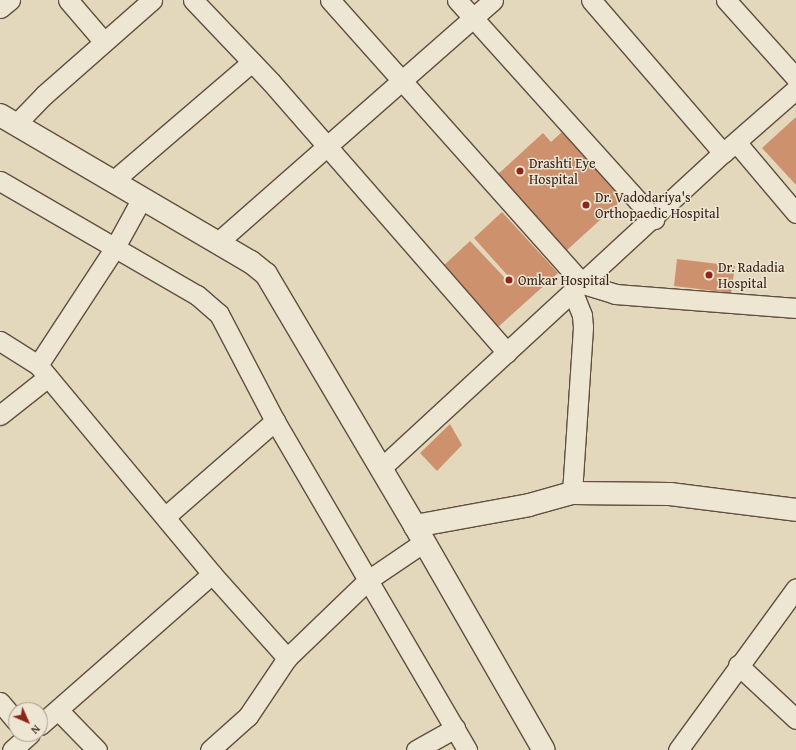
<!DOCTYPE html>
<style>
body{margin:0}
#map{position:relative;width:796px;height:750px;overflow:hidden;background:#e3d8bb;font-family:"Gentium Book Plus",serif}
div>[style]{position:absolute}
.building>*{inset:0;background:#ce916e}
.roads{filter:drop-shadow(1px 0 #604f40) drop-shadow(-1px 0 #604f40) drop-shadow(0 1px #604f40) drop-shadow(0 -1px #604f40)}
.minor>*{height:19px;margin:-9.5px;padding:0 9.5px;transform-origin:9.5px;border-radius:9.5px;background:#ede6d3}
.tertiary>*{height:22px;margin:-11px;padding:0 11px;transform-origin:11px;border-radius:11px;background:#ede6d3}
.dots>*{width:11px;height:11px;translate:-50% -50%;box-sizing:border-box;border:2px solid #ede6d3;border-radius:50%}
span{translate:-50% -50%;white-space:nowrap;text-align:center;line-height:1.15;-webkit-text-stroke:3px #ede6d3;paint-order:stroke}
.poi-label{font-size:14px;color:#352117}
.left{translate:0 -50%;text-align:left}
.north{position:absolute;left:8px;top:702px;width:40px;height:40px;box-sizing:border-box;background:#ede6d3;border:1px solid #a39788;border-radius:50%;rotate:135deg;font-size:11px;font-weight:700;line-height:16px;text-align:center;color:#352117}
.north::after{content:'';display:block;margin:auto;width:14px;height:18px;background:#8f2418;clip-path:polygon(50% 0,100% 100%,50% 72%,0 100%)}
</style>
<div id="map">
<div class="building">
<div style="clip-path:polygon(796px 117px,796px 185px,762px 148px)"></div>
<div style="clip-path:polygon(562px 132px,623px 199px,566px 251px,497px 175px,543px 133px,551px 142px)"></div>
<div style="clip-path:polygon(502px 212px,558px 273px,497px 328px,441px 268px,470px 241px,505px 278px,508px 276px,474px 238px)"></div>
<div style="clip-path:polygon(677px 259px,735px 266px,731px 293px,674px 286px)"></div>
<div style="clip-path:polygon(450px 424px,462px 445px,437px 471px,420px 453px)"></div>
</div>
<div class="roads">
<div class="minor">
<div style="left:68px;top:0;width:55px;rotate:49.4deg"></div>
<div style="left:193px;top:0;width:113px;rotate:46.4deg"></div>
<div style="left:271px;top:82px;width:359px;rotate:48.9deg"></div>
<div style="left:330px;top:0;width:380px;rotate:48.3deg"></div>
<div style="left:583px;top:284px;width:34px;rotate:17deg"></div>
<div style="left:615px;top:294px;width:182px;rotate:4.4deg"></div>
<div style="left:457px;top:0;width:295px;rotate:48deg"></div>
<div style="left:591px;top:0;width:202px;rotate:49.2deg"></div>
<div style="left:726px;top:0;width:105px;rotate:48.1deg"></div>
<div style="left:0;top:8px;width:13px;rotate:-39deg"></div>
<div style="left:16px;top:124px;width:40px;rotate:-46deg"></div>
<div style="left:44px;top:95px;width:144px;rotate:-41.3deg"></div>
<div style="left:736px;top:142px;width:93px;rotate:49.8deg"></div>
<div style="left:0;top:181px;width:228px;rotate:30.1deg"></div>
<div style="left:197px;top:295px;width:29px;rotate:41deg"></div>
<div style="left:219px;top:314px;width:121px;rotate:62.4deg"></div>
<div style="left:275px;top:421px;width:381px;rotate:59.7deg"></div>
<div style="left:113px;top:181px;width:183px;rotate:-40.6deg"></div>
<div style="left:218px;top:242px;width:366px;rotate:-41.3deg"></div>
<div style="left:0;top:341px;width:45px;rotate:32.3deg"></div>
<div style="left:38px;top:365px;width:139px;rotate:-56.8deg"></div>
<div style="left:114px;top:249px;width:58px;rotate:-61.2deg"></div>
<div style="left:38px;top:365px;width:272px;rotate:50.2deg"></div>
<div style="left:212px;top:574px;width:113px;rotate:48.2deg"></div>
<div style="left:287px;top:658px;width:70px;rotate:123.9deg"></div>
<div style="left:248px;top:716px;width:51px;rotate:138.2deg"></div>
<div style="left:0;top:415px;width:61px;rotate:-38.4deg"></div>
<div style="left:380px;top:469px;width:466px;rotate:-42.7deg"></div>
<div style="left:723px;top:153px;width:97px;rotate:-41.2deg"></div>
<div style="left:572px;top:493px;width:166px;rotate:-86.2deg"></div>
<div style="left:583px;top:327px;width:12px;rotate:-95deg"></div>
<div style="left:582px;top:315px;width:24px;rotate:-112deg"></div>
<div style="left:166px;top:516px;width:145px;rotate:-41.1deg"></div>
<div style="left:287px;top:658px;width:112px;rotate:-43.9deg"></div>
<div style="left:368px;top:580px;width:68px;rotate:-34.2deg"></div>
<div style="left:738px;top:665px;width:79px;rotate:43deg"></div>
<div style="left:0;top:702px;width:25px;rotate:50deg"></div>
<div style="left:58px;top:710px;width:56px;rotate:45.7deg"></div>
<div style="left:40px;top:725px;width:229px;rotate:-41.3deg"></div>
<div style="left:12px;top:750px;width:24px;rotate:-42deg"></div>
<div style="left:416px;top:750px;width:45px;rotate:-29.4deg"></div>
<div style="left:678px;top:750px;width:200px;rotate:-53.9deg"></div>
</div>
<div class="tertiary">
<div style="left:0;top:115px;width:291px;rotate:30.4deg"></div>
<div style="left:251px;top:262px;width:19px;rotate:39deg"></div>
<div style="left:266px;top:274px;width:293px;rotate:59.4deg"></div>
<div style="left:415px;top:526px;width:258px;rotate:60.1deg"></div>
<div style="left:415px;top:526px;width:116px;rotate:-10.4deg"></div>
<div style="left:529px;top:505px;width:45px;rotate:-15.6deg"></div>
<div style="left:572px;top:493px;width:98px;rotate:0.6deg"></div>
<div style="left:670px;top:494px;width:127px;rotate:7.2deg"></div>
</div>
</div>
<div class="dots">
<div style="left:520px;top:171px;background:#8f2418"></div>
<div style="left:586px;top:205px;background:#8f2418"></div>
<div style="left:709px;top:275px;background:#8f2418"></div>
<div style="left:509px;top:280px;background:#8f2418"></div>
</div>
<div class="poi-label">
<span class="left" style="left:529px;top:171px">Drashti Eye<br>Hospital</span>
<span class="left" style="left:595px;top:205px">Dr. Vadodariya's<br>Orthopaedic Hospital</span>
<span class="left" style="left:718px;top:275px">Dr. Radadia<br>Hospital</span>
<span class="left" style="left:518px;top:280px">Omkar Hospital</span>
</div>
<div class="north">N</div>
</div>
